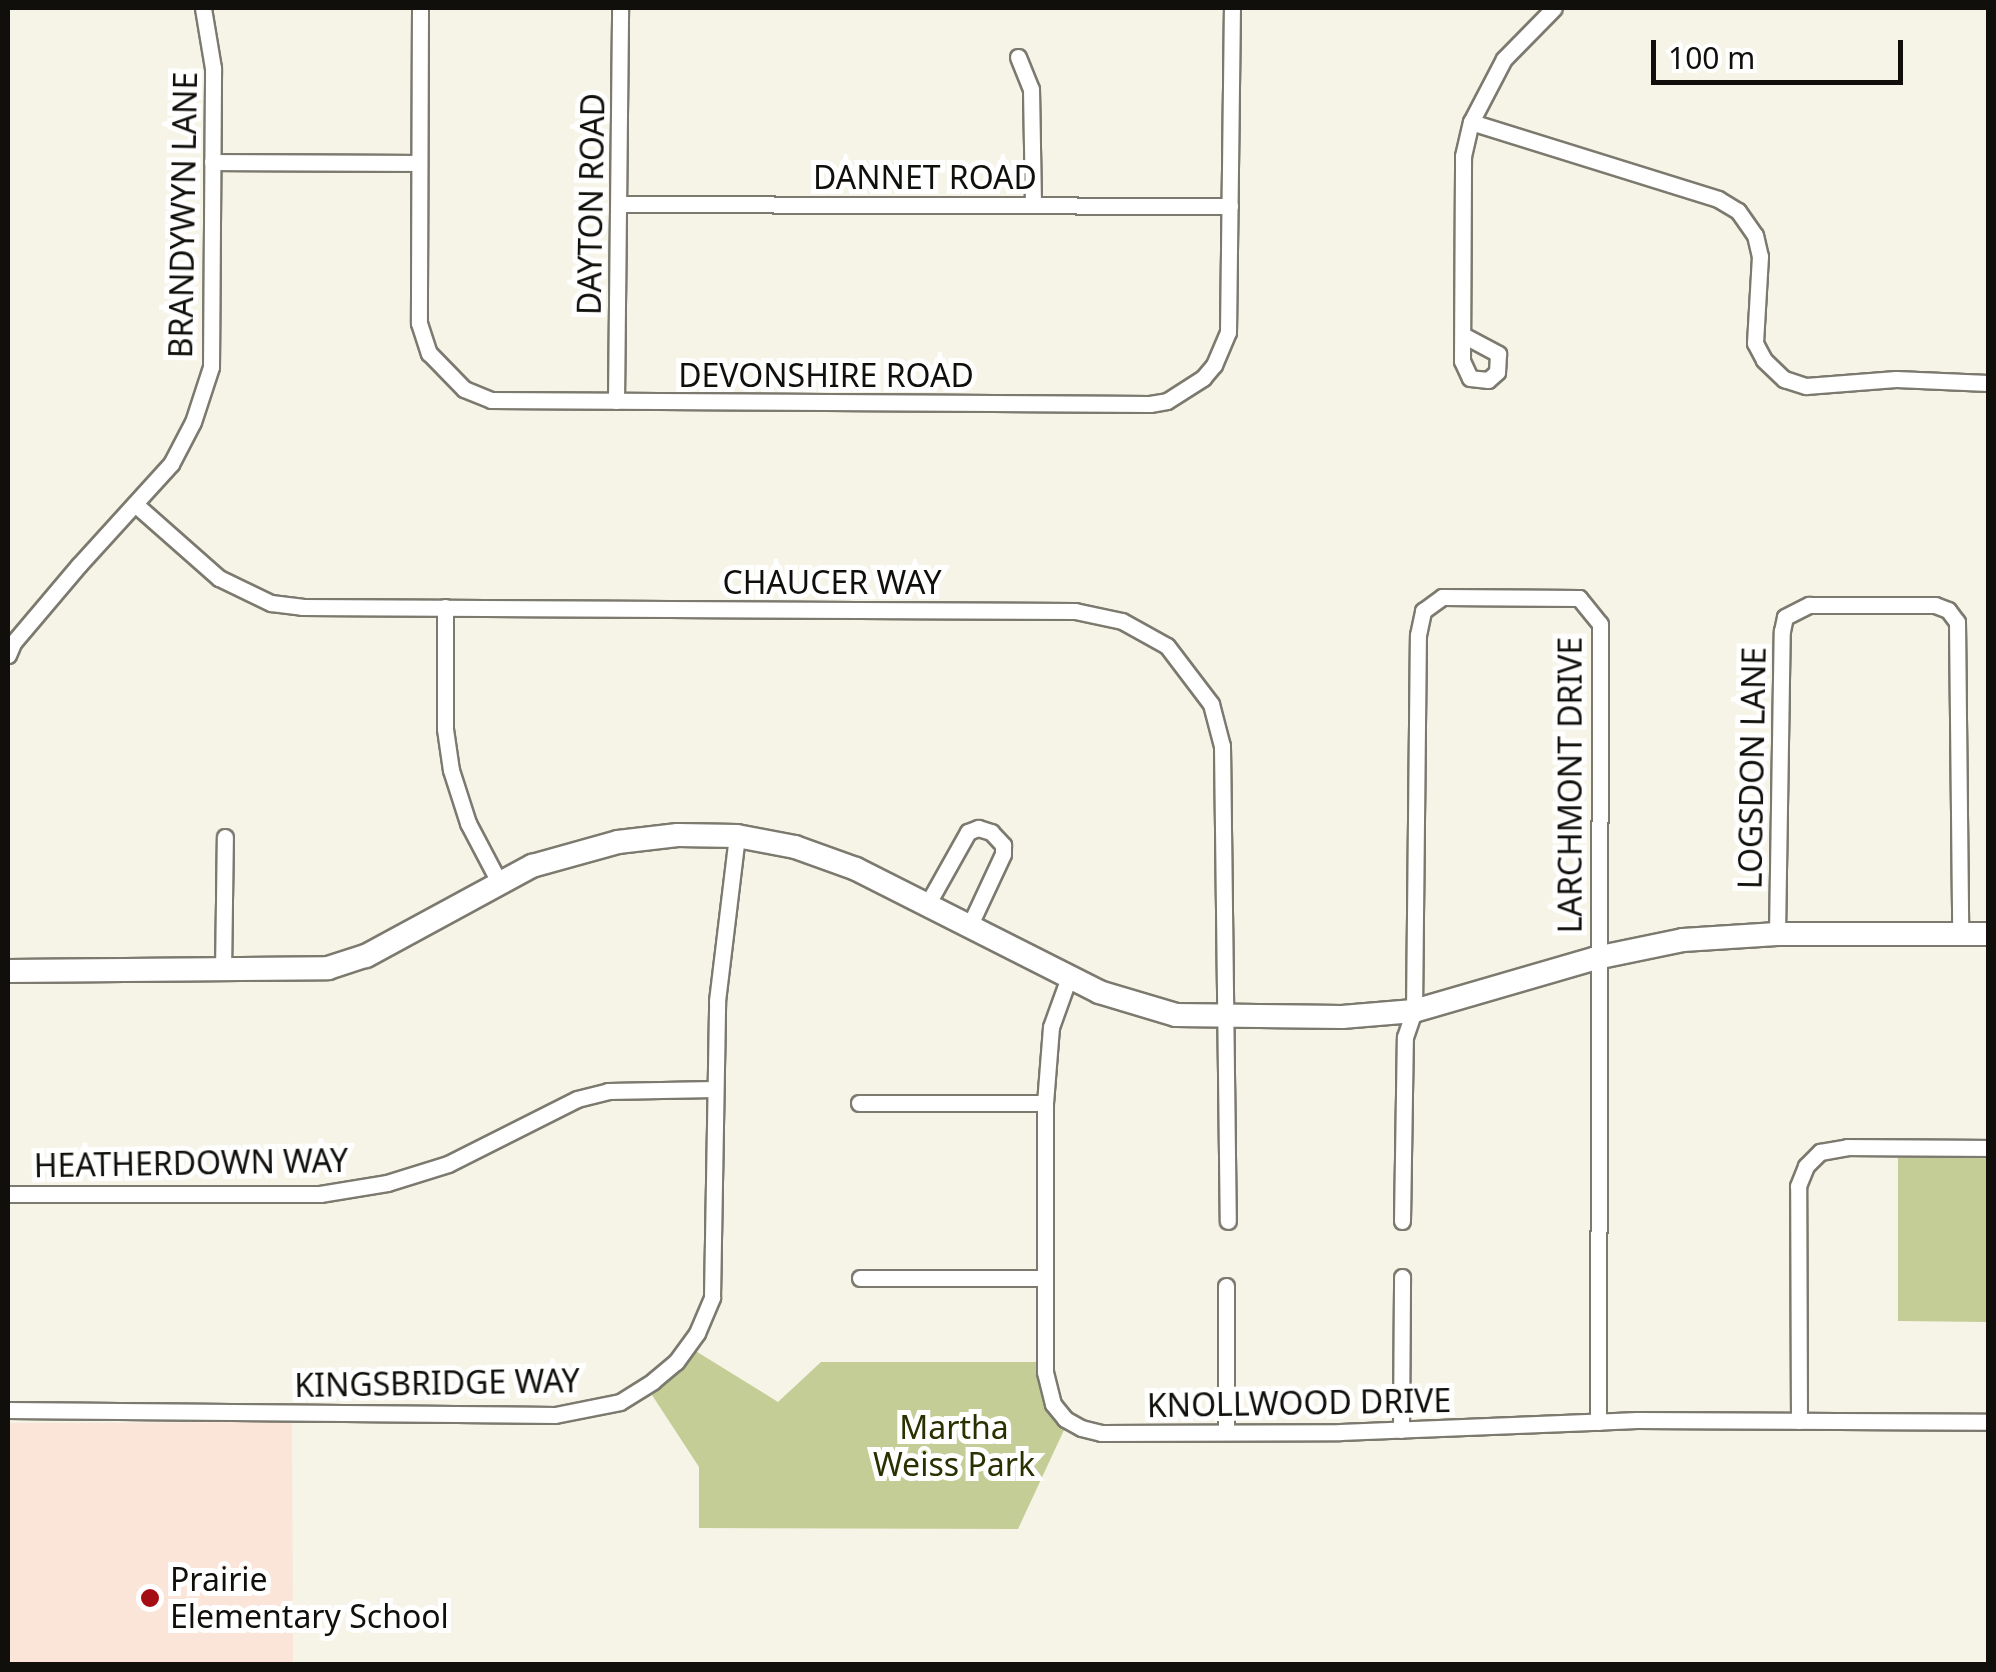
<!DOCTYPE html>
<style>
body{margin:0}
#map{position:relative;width:1996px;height:1672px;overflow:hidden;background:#f6f4e7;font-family:"Noto Sans",sans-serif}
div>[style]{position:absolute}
.education>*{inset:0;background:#fbe5d8}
.green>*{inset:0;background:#c4cd95}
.roads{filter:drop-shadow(2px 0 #7c7a6f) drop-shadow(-2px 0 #7c7a6f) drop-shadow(0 2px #7c7a6f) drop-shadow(0 -2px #7c7a6f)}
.street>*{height:15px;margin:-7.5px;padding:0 7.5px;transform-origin:7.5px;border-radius:7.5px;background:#fff}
.secondary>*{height:22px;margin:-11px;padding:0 11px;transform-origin:11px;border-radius:11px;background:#fff}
.dots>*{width:28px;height:28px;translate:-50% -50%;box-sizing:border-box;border:5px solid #fff;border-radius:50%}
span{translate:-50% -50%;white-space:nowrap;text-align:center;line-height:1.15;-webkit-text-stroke:10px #fff;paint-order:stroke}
.street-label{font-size:32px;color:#100f0b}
.park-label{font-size:32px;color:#2b3000}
.poi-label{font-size:32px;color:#100f0b}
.left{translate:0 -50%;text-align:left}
.frame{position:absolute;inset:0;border:10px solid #100f0b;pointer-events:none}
.scale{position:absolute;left:1651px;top:40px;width:252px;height:45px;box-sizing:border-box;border:5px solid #100f0b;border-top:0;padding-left:12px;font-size:30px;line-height:35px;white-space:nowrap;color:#100f0b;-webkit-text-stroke:8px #fff;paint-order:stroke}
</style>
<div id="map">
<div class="education">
<div style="clip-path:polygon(292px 1422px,293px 1664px,8px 1664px,8px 1423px)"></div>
</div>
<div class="green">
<div style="clip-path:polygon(1898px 1158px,1988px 1158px,1988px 1322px,1898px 1321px)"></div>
<div style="clip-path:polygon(694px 1350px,778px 1402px,821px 1362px,1038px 1362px,1045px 1404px,1064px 1430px,1018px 1529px,699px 1528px,699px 1467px,652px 1395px)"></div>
</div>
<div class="roads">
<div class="street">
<div style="left:420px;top:8px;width:315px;rotate:90.2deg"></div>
<div style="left:419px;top:323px;width:32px;rotate:72deg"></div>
<div style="left:429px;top:353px;width:50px;rotate:45.8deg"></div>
<div style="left:464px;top:389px;width:29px;rotate:22deg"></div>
<div style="left:491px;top:400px;width:659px;rotate:0.35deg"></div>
<div style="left:1150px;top:404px;width:17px;rotate:-10deg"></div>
<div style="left:1167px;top:401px;width:43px;rotate:-32.6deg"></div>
<div style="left:1203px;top:378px;width:17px;rotate:-50deg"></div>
<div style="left:1214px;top:365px;width:36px;rotate:-67deg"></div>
<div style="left:1228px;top:332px;width:324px;rotate:-89.3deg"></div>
<div style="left:1018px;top:57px;width:35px;rotate:68deg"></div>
<div style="left:1031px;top:89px;width:115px;rotate:89deg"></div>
<div style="left:1471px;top:122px;width:259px;rotate:17.3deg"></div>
<div style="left:1718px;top:199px;width:23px;rotate:31deg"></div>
<div style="left:1738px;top:211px;width:29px;rotate:55deg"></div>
<div style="left:1755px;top:235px;width:22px;rotate:77deg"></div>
<div style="left:1760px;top:256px;width:87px;rotate:93.3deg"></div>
<div style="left:1755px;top:343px;width:19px;rotate:62deg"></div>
<div style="left:1764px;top:360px;width:28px;rotate:44deg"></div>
<div style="left:1784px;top:379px;width:23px;rotate:18deg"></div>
<div style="left:1806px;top:386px;width:90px;rotate:-4.4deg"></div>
<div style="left:1896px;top:379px;width:92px;rotate:2.5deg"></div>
<div style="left:212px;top:162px;width:205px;rotate:0.3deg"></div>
<div style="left:620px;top:204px;width:610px;rotate:0.19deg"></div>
<div style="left:1463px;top:335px;width:40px;rotate:28deg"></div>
<div style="left:1498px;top:354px;width:18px;rotate:93deg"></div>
<div style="left:1497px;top:372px;width:12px;rotate:138deg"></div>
<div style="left:1488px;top:380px;width:18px;rotate:-174deg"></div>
<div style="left:1470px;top:378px;width:19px;rotate:-115deg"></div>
<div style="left:1462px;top:361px;width:205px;rotate:-89.7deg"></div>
<div style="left:1463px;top:156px;width:35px;rotate:-77deg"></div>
<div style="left:1471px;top:122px;width:71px;rotate:-62.4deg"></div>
<div style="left:1504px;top:59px;width:71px;rotate:-45.6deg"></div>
<div style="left:616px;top:401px;width:393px;rotate:-89.4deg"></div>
<div style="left:135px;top:504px;width:112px;rotate:41.4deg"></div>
<div style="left:219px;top:578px;width:58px;rotate:25.7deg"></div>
<div style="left:271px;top:603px;width:31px;rotate:7deg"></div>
<div style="left:302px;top:607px;width:773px;rotate:0.3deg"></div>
<div style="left:1075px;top:611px;width:48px;rotate:12deg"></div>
<div style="left:1122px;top:621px;width:51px;rotate:29.1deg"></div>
<div style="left:1167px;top:646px;width:73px;rotate:52.8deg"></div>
<div style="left:1211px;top:704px;width:43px;rotate:75.3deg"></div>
<div style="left:1222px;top:746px;width:475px;rotate:89.3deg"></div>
<div style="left:445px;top:607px;width:122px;rotate:90deg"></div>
<div style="left:445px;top:729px;width:41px;rotate:81.7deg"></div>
<div style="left:451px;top:770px;width:56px;rotate:72.2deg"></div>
<div style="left:468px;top:823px;width:69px;rotate:62.3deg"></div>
<div style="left:8px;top:655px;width:13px;rotate:-67deg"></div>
<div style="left:13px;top:643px;width:102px;rotate:-49.8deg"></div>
<div style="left:79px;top:565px;width:137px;rotate:-47.7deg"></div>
<div style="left:171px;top:464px;width:47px;rotate:-62.4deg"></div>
<div style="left:193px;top:422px;width:58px;rotate:-71.9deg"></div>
<div style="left:211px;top:367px;width:299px;rotate:-89.6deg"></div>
<div style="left:213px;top:68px;width:61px;rotate:-99.5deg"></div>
<div style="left:927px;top:905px;width:84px;rotate:-60.7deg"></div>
<div style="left:968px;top:832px;width:11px;rotate:-22deg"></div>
<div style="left:978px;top:828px;width:14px;rotate:17deg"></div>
<div style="left:991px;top:832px;width:18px;rotate:47deg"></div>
<div style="left:1003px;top:845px;width:9px;rotate:90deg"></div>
<div style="left:1003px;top:854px;width:81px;rotate:115deg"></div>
<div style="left:1777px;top:934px;width:303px;rotate:-89.1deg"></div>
<div style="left:1782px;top:631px;width:14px;rotate:-78deg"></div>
<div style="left:1785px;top:617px;width:27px;rotate:-27deg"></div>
<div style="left:1809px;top:605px;width:126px"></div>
<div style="left:1935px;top:605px;width:14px;rotate:21deg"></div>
<div style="left:1948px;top:610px;width:15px;rotate:53deg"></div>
<div style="left:1957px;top:622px;width:312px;rotate:89.4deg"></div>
<div style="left:223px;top:972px;width:135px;rotate:-89.2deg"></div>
<div style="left:1069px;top:977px;width:53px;rotate:109.8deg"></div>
<div style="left:1051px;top:1027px;width:76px;rotate:94.5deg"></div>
<div style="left:1045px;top:1103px;width:269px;rotate:90deg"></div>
<div style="left:1045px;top:1372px;width:33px;rotate:76deg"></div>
<div style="left:1053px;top:1404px;width:19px;rotate:51deg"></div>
<div style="left:1065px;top:1419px;width:18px;rotate:29deg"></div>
<div style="left:1081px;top:1428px;width:21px;rotate:14deg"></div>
<div style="left:1101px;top:1433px;width:239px;rotate:-0.2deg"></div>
<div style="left:1340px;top:1432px;width:297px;rotate:-2.3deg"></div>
<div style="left:1637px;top:1420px;width:351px;rotate:0.3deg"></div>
<div style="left:859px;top:1103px;width:186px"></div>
<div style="left:8px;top:1194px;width:312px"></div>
<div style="left:320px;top:1194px;width:68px;rotate:-9.3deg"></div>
<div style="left:387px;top:1183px;width:64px;rotate:-17.3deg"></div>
<div style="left:448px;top:1164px;width:144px;rotate:-26.7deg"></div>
<div style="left:577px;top:1099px;width:32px;rotate:-14deg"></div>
<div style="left:608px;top:1091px;width:107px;rotate:-1.1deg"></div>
<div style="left:1402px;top:1221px;width:184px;rotate:-89.1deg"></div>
<div style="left:1405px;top:1037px;width:28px;rotate:-71deg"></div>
<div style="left:1414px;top:1011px;width:376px;rotate:-89.4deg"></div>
<div style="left:1418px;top:635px;width:25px;rotate:-78deg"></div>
<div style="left:1423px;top:611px;width:24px;rotate:-36deg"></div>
<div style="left:1442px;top:597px;width:137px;rotate:0.4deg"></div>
<div style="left:1579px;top:598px;width:33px;rotate:51deg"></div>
<div style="left:1600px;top:624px;width:798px;rotate:90.14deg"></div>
<div style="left:860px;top:1278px;width:184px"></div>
<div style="left:1226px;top:1286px;width:146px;rotate:90deg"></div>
<div style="left:8px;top:1410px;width:547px;rotate:0.52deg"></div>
<div style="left:555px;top:1415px;width:66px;rotate:-11.3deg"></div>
<div style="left:620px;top:1402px;width:39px;rotate:-32deg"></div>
<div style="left:653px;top:1381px;width:30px;rotate:-40deg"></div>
<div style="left:676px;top:1362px;width:36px;rotate:-54deg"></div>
<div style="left:697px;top:1333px;width:39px;rotate:-67deg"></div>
<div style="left:712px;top:1297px;width:296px;rotate:-89deg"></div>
<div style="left:717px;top:1001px;width:166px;rotate:-83.1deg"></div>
<div style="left:1799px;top:1421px;width:235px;rotate:-90.2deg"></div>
<div style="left:1798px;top:1186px;width:22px;rotate:-68deg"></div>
<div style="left:1806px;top:1166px;width:20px;rotate:-45deg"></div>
<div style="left:1820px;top:1152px;width:27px;rotate:-10deg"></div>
<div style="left:1847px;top:1147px;width:141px;rotate:0.4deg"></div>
<div style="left:1401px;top:1430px;width:153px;rotate:-89.6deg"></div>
</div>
<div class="secondary">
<div style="left:8px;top:971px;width:320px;rotate:-0.5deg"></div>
<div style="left:328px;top:968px;width:40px;rotate:-18deg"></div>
<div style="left:366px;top:956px;width:189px;rotate:-28.5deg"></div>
<div style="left:532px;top:866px;width:89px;rotate:-15.6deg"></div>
<div style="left:618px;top:842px;width:60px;rotate:-6.7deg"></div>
<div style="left:678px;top:835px;width:59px;rotate:1deg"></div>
<div style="left:737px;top:836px;width:59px;rotate:10.7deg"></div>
<div style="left:795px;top:847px;width:65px;rotate:19.8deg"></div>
<div style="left:856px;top:869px;width:272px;rotate:26.8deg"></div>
<div style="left:1099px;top:992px;width:80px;rotate:16.6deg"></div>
<div style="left:1176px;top:1015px;width:166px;rotate:0.7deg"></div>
<div style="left:1342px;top:1017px;width:72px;rotate:-4.8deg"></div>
<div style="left:1414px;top:1011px;width:190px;rotate:-16.2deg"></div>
<div style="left:1596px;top:958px;width:89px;rotate:-11.7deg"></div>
<div style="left:1683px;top:940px;width:94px;rotate:-3.7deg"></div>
<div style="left:1777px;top:934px;width:211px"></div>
</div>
</div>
<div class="dots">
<div style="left:150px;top:1598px;background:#a50d15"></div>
</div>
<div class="street-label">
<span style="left:925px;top:177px">DANNET ROAD</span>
<span style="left:591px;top:204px;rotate:-89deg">DAYTON ROAD</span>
<span style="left:183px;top:215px;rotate:-89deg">BRANDYWYN LANE</span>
<span style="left:826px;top:375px">DEVONSHIRE ROAD</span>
<span style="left:832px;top:582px">CHAUCER WAY</span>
<span style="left:1752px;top:768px;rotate:-89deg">LOGSDON LANE</span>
<span style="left:1570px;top:785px;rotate:-90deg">LARCHMONT DRIVE</span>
<span style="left:191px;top:1163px;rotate:-1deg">HEATHERDOWN WAY</span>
<span style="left:437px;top:1383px;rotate:-1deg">KINGSBRIDGE WAY</span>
<span style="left:1299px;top:1403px;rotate:-1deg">KNOLLWOOD DRIVE</span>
</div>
<div class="park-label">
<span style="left:954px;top:1446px">Martha<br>Weiss Park</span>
</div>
<div class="poi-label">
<span class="left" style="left:170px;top:1598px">Prairie<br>Elementary School</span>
</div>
<div class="frame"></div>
<div class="scale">100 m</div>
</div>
